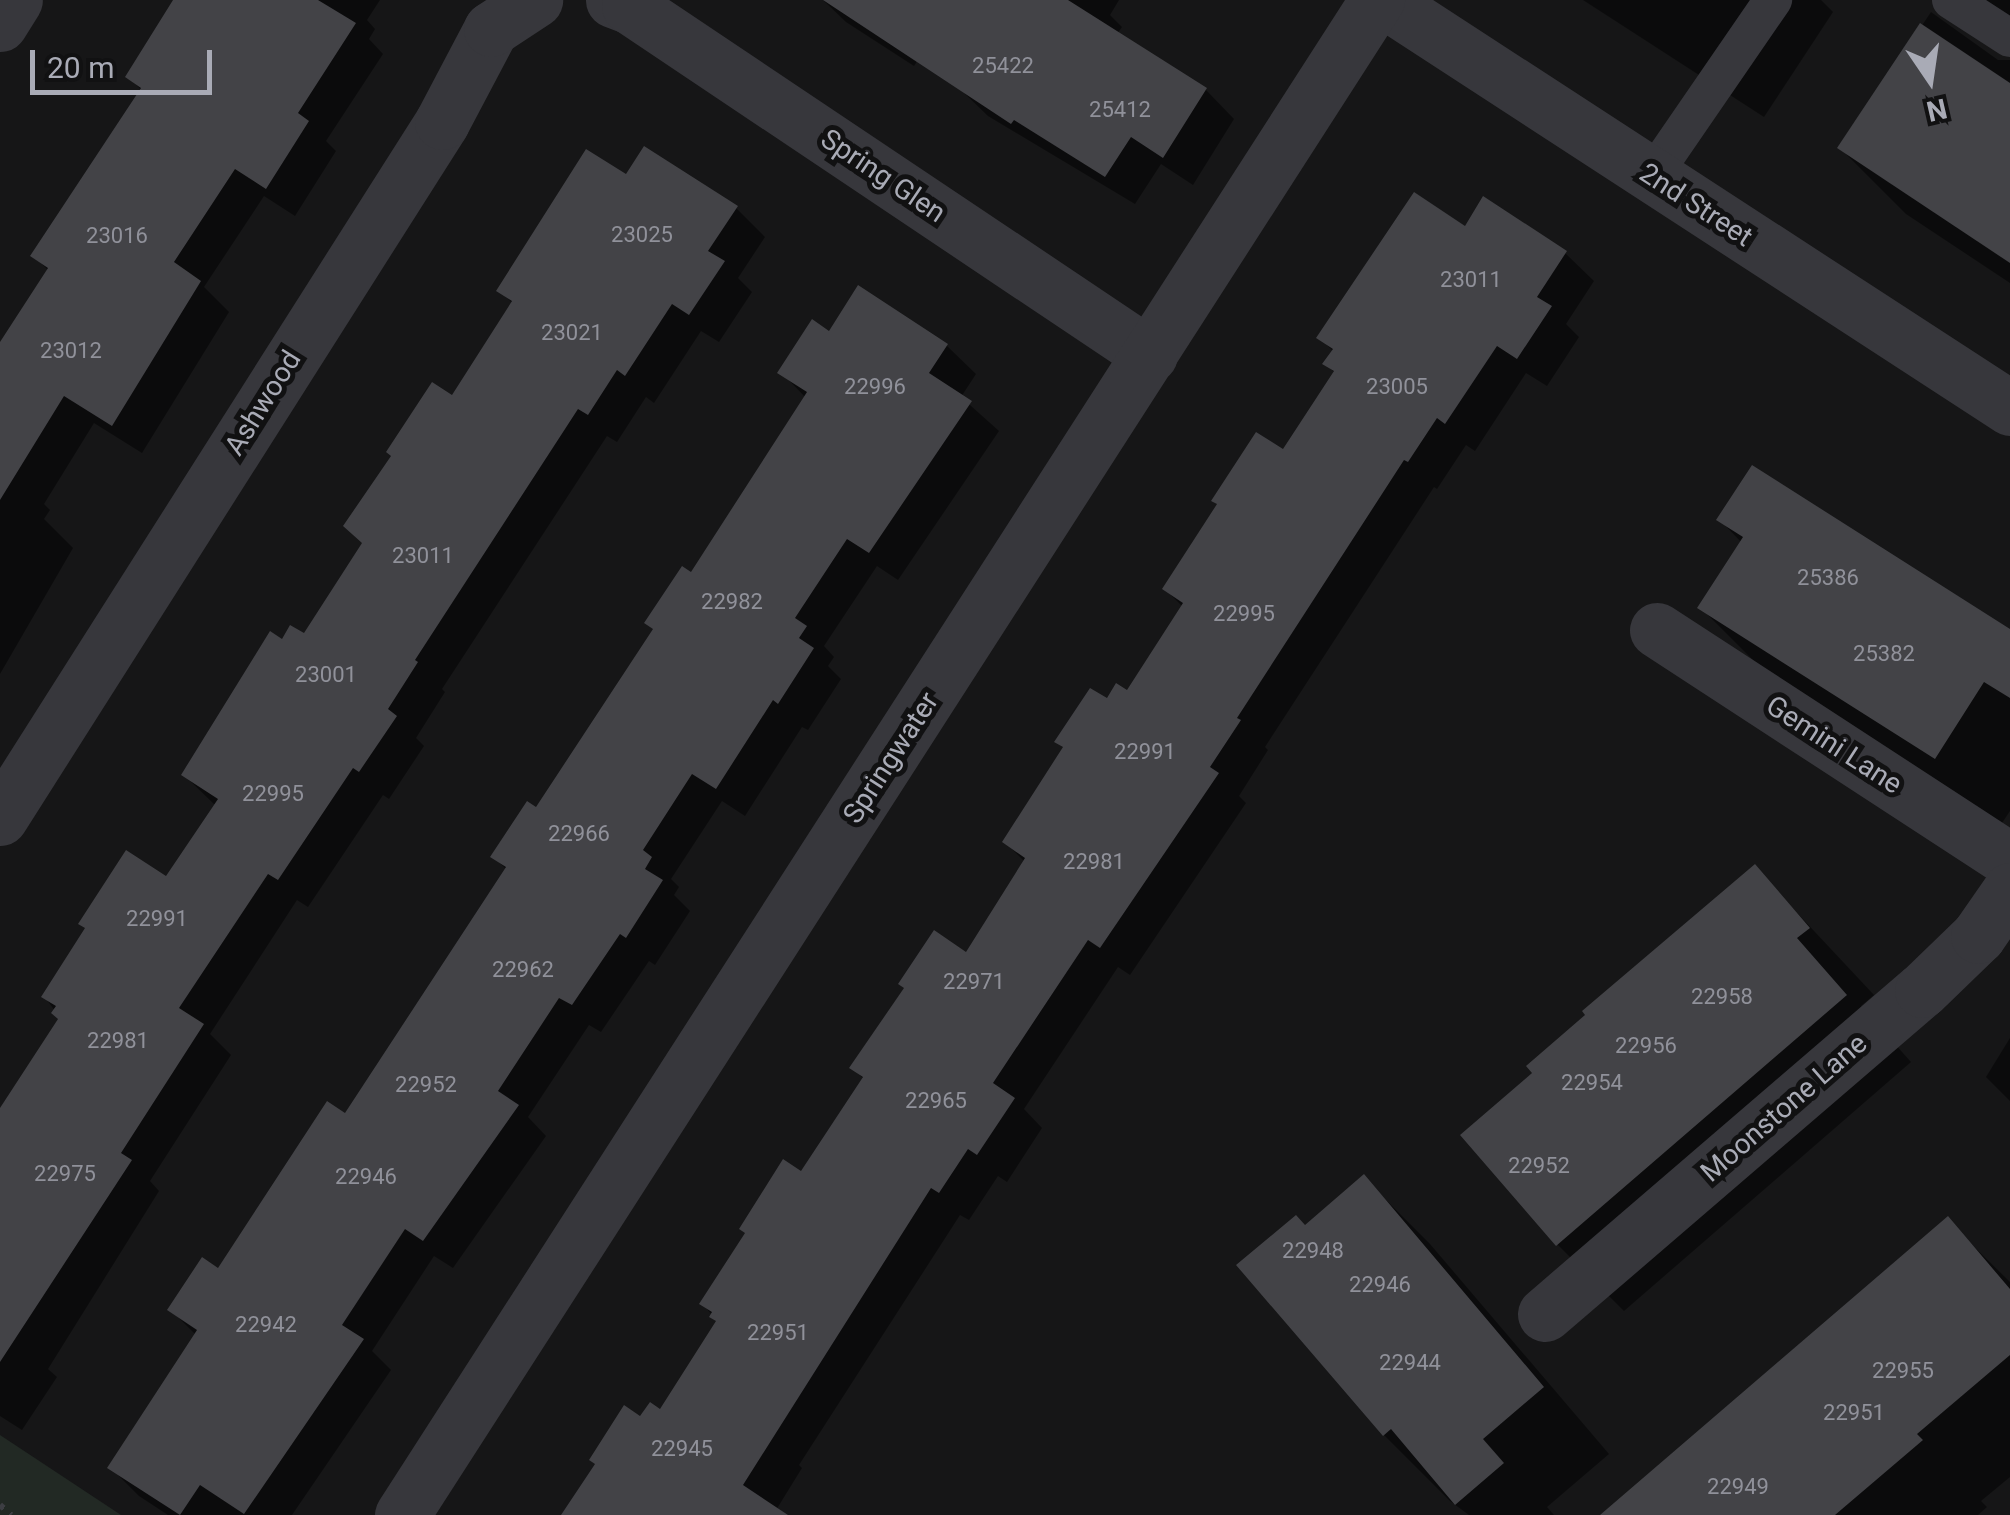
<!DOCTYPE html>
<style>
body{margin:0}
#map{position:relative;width:2010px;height:1515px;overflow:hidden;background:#161617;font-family:Roboto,sans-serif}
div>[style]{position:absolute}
.green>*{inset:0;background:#222924}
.shadow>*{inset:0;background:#0007}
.building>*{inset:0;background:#434347}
.path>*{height:6px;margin-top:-3px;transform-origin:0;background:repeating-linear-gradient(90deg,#3d3e43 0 5px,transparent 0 13px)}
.lane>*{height:38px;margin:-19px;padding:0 19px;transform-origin:19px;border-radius:19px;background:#37373c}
.street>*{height:55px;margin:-27.5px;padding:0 27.5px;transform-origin:27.5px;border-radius:27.5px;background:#37373c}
span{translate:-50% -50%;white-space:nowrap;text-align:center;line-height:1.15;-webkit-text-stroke:10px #111112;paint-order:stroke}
.number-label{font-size:22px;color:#90919a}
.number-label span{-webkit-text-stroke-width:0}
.street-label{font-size:28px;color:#a9abb6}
.north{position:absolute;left:1880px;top:30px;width:100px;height:100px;-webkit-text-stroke:8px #111112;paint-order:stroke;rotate:167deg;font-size:28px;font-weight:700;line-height:40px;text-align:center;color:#a9abb6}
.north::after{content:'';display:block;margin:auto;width:35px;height:45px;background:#a9abb6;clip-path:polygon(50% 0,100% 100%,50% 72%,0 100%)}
.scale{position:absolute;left:30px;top:50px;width:182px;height:45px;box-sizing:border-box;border:5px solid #a9abb6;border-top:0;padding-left:12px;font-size:30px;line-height:35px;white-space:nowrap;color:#a9abb6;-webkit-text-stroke:8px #111112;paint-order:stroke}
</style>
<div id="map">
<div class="green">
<div style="clip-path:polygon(0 1435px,121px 1515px,0 1515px)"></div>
</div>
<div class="shadow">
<div style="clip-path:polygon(188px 0,380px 0,367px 20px,375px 29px,369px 39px,383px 54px,326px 141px,336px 151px,295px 216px,264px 196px,204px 287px,229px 312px,142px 453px,94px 423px,44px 504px,50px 510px,44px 519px,73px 548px,0 674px,0 346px,49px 271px,33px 255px,142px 91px,128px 76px)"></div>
<div style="clip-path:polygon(823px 0,956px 0,914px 66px,846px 22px)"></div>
<div style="clip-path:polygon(1018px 0,1119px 0,1110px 15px,1122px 27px,1117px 34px,1206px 90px,1234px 119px,1193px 185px,1161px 164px,1135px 204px,988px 116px,959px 88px)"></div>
<div style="clip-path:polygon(1583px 0,1821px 0,1833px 12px,1764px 117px)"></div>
<div style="clip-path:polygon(1977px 0,2010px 0,2010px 33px)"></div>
<div style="clip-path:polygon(1931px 12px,1998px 60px,2010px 60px,2010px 283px,1906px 214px,1840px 148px)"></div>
<div style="clip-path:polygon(627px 178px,736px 208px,765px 237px,738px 278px,752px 292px,719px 342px,701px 331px,654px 403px,646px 397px,617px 442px,607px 436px,442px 689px,445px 692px,416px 738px,424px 746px,389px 799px,383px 795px,308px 907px,297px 900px,210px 1034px,231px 1055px,150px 1181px,159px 1191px,48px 1369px,57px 1377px,22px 1430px,0 1416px,0 1113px,61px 1019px,44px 996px,167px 879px,216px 806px,184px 775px,282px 643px,304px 636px,513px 304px,500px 290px)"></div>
<div style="clip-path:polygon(1465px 229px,1565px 253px,1594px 281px,1566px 324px,1579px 337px,1547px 386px,1526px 373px,1475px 451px,1466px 445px,1437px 489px,1434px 487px,1265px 747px,1268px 750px,1239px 796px,1246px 803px,1130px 975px,1118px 967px,1024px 1109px,1042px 1128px,1007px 1182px,998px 1176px,969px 1220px,960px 1215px,799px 1465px,802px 1468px,773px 1515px,564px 1515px,641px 1420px,660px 1412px,718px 1322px,702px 1303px,802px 1174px,865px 1080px,852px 1068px,967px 955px,1025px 862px,1005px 842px,1065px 749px,1057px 742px,1108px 702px,1127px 693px,1183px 607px,1165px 589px,1284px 453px,1335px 373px,1325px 363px,1334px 352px,1320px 338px)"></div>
<div style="clip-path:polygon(829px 334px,947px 346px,976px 374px,961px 397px,999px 431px,898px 580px,877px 566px,824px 646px,834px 657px,828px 666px,841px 679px,808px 730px,802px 727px,745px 816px,722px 801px,671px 879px,679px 887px,674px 895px,690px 911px,655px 965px,649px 961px,601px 1032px,589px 1025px,528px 1117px,546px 1136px,453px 1268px,434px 1256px,372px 1351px,391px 1370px,292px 1515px,168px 1515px,139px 1496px,110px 1467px,196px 1335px,171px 1310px,218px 1272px,345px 1116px,507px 870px,494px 857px,537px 811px,806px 398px,781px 372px)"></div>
<div style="clip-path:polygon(1720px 520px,2010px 633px,2010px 811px,2002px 823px,1767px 674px,1701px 608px,1742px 543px)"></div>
<div style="clip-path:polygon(1755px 868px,1874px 995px,1861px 1006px,1911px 1062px,1624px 1311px,1558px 1245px,1464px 1136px)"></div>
<div style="clip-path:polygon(2010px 1038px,2010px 1101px,1986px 1077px)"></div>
<div style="clip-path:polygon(1364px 1178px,1430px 1244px,1609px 1454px,1547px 1507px,1554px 1515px,1469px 1515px,1450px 1501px,1384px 1435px,1240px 1265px,1305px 1228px)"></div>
<div style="clip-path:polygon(1947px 1220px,2010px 1282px,2010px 1477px,1981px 1501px,1987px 1507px,1978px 1515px,1602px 1515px)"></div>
</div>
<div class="building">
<div style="clip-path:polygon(173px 0,318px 0,356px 23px,298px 113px,309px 121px,266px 189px,235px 169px,174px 262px,201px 281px,112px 426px,64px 396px,0 500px,0 342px,48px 268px,30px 256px,141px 88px,125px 77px)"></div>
<div style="clip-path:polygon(823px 0,1068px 0,1207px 88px,1163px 158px,1131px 137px,1105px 177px,1014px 120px,1011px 124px)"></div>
<div style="clip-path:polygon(1920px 23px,2010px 83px,2010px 263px,1837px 148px)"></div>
<div style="clip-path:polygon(644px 146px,738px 206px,708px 251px,725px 261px,689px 315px,672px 304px,625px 376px,617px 370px,588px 415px,578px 409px,415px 660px,418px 662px,388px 709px,397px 716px,359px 772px,353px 768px,278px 880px,268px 874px,179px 1008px,204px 1024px,121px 1153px,132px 1160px,0 1362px,0 1108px,58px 1019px,51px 1013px,56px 1006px,41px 997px,85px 928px,78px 924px,126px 850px,166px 876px,218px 799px,181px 775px,270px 631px,282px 639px,290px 625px,304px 633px,362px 543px,343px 526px,391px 456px,386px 452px,432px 382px,452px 395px,512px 301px,496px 291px,586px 149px,626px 174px)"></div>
<div style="clip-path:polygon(1414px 192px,1465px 226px,1483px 196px,1567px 251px,1537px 297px,1552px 306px,1517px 359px,1497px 346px,1445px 424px,1437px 418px,1408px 462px,1404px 460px,1237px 718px,1241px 720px,1210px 767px,1219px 773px,1100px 948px,1088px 940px,993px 1083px,1015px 1098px,977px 1155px,968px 1149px,939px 1193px,931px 1188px,743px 1485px,788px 1515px,561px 1515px,595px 1464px,589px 1460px,624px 1405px,640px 1416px,650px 1402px,660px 1409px,716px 1321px,709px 1317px,712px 1312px,699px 1304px,745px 1233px,739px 1229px,783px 1159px,801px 1171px,863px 1077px,849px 1068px,904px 988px,898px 984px,934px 930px,966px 952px,1025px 858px,1002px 842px,1063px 747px,1054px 742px,1090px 688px,1107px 698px,1116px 683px,1127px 690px,1183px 603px,1162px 589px,1217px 504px,1211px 501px,1256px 432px,1283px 449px,1334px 371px,1322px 364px,1333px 349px,1316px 338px)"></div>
<div style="clip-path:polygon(858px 285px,948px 344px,929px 373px,972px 401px,869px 553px,847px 539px,795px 618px,807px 626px,799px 638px,814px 648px,778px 704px,773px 700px,716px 789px,692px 774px,643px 850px,652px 857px,645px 869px,663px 880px,626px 938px,620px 934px,572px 1005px,559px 998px,498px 1091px,519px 1105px,423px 1241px,405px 1229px,342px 1325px,364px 1339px,244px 1514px,200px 1485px,180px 1515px,107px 1468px,197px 1330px,167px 1310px,202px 1257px,218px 1268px,327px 1101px,345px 1113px,506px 867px,490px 857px,527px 801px,536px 807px,653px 629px,644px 623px,682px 566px,691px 572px,807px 392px,777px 373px,812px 319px,829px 331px)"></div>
<div style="clip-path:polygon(1752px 465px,2010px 629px,2010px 698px,1984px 682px,1935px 759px,1697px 608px,1743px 537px,1716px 520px)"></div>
<div style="clip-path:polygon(1755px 864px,1810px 928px,1797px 938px,1847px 995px,1556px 1246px,1460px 1135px,1532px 1073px,1526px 1066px,1585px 1015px,1582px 1011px)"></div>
<div style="clip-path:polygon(1364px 1174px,1544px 1387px,1483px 1439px,1504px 1463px,1455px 1505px,1391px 1429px,1383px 1436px,1236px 1265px,1296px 1215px,1305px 1225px)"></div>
<div style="clip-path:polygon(1948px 1216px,2010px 1289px,2010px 1355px,1917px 1434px,1923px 1440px,1835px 1515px,1600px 1515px)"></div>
</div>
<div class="path">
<div style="left:0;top:1505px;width:15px;rotate:42deg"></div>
</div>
<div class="lane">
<div style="left:1951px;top:0;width:70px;rotate:32.8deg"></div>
<div style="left:1652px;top:176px;width:214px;rotate:-55.5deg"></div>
</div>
<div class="street">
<div style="left:613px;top:0;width:17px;rotate:21deg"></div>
<div style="left:629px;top:6px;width:627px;rotate:33.82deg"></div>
<div style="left:1383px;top:0;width:748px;rotate:33.05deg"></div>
<div style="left:0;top:24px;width:28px;rotate:-58deg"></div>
<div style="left:1657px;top:630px;width:421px;rotate:33.1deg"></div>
<div style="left:0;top:818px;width:824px;rotate:-57.58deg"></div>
<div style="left:442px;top:122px;width:105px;rotate:-62.2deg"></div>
<div style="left:491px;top:29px;width:53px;rotate:-33.4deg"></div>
<div style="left:1545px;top:1314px;width:497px;rotate:-40.7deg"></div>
<div style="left:1922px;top:990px;width:78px;rotate:-44deg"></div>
<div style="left:1978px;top:936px;width:56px;rotate:-55.2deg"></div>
<div style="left:402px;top:1515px;width:1802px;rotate:-57.24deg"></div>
</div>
<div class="number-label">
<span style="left:1003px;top:66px">25422</span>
<span style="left:1120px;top:110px">25412</span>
<span style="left:642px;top:235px">23025</span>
<span style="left:117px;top:236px">23016</span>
<span style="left:1471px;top:280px">23011</span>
<span style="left:572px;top:333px">23021</span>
<span style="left:71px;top:351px">23012</span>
<span style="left:875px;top:387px">22996</span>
<span style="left:1397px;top:387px">23005</span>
<span style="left:423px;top:556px">23011</span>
<span style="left:1828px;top:578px">25386</span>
<span style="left:732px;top:602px">22982</span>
<span style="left:1244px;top:614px">22995</span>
<span style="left:1884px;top:654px">25382</span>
<span style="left:326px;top:675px">23001</span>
<span style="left:1145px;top:752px">22991</span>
<span style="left:273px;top:794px">22995</span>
<span style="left:579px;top:834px">22966</span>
<span style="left:1094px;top:862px">22981</span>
<span style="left:157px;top:919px">22991</span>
<span style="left:523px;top:970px">22962</span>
<span style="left:974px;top:982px">22971</span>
<span style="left:1722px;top:997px">22958</span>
<span style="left:118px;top:1041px">22981</span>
<span style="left:1646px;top:1046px">22956</span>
<span style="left:1592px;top:1083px">22954</span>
<span style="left:426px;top:1085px">22952</span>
<span style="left:936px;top:1101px">22965</span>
<span style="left:1539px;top:1166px">22952</span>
<span style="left:65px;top:1174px">22975</span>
<span style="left:366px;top:1177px">22946</span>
<span style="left:1313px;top:1251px">22948</span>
<span style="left:1380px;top:1285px">22946</span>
<span style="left:266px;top:1325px">22942</span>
<span style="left:778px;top:1333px">22951</span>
<span style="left:1410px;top:1363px">22944</span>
<span style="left:1903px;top:1371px">22955</span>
<span style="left:1854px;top:1413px">22951</span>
<span style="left:682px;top:1449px">22945</span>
<span style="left:1738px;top:1487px">22949</span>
</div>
<div class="street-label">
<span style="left:883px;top:176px;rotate:34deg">Spring Glen</span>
<span style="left:1696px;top:205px;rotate:33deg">2nd Street</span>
<span style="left:263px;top:403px;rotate:-58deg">Ashwood</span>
<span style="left:1834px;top:745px;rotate:33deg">Gemini Lane</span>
<span style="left:891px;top:758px;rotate:-57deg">Springwater</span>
<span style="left:1784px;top:1108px;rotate:-41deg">Moonstone Lane</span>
</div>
<div class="north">N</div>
<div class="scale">20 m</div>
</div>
